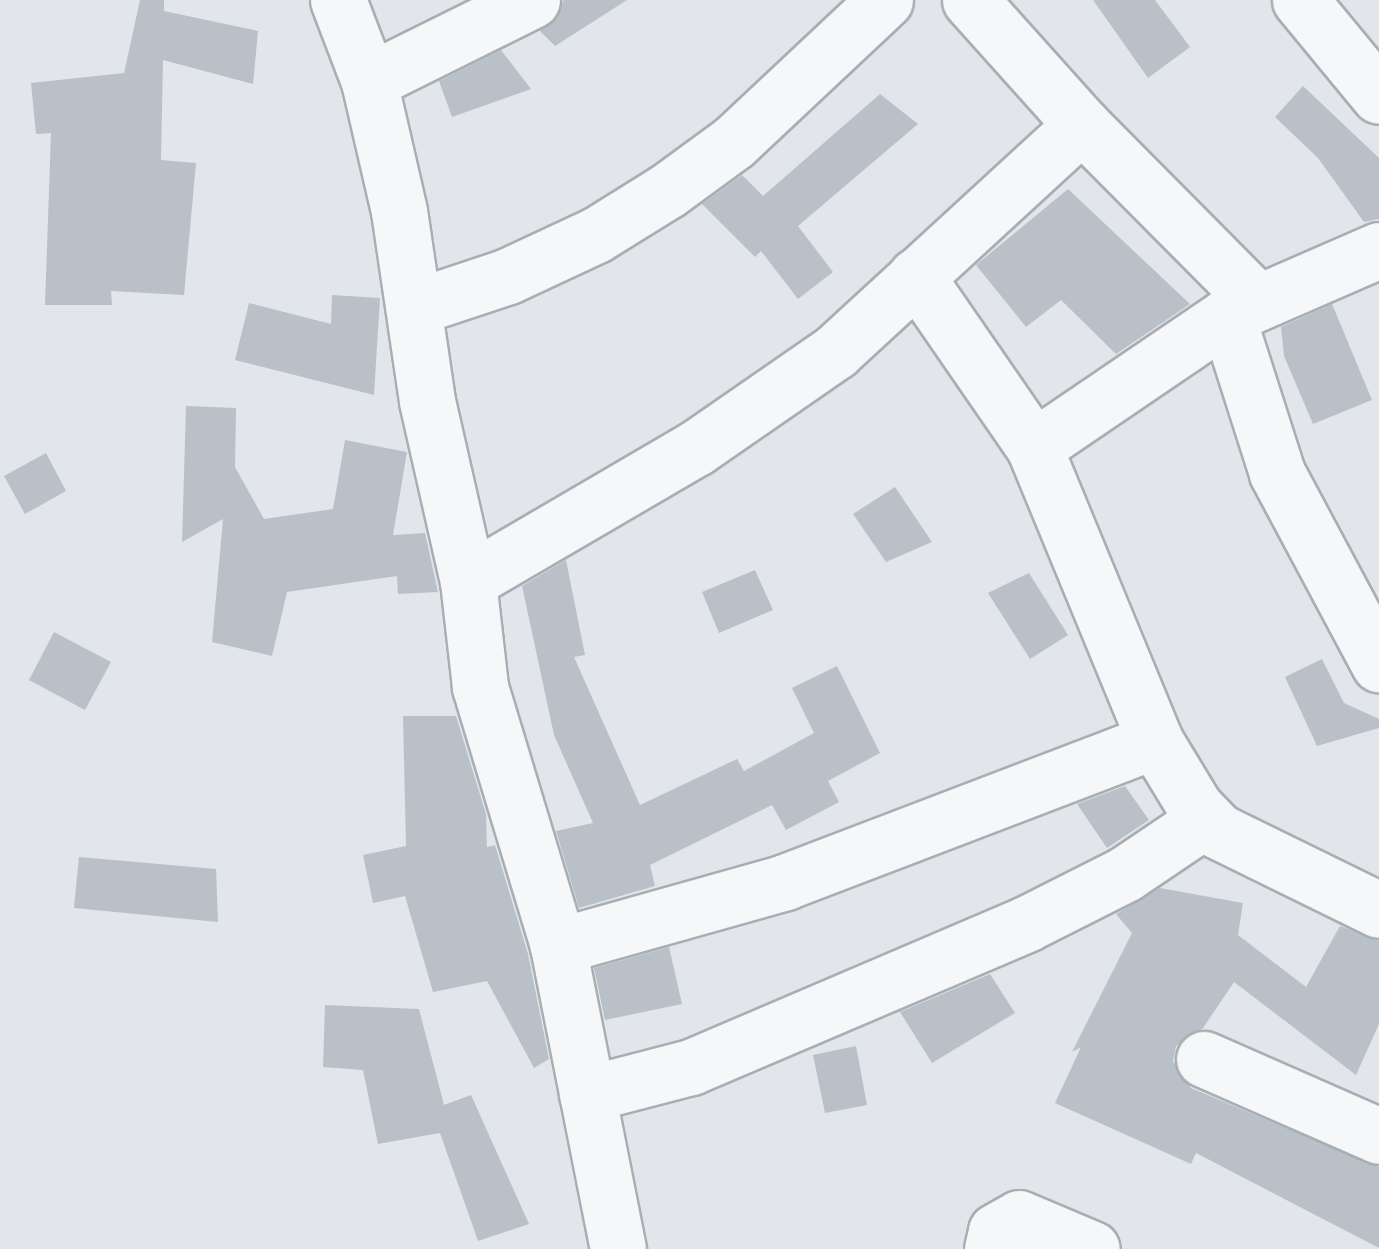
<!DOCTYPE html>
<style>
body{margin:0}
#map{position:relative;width:1379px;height:1249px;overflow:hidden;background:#e2e6ea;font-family:"Space Grotesk",sans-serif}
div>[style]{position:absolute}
.building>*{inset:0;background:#bac0c7}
.roads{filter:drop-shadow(2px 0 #a7aeb4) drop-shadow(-2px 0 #a7aeb4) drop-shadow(0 2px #a7aeb4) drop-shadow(0 -2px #a7aeb4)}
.minor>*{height:55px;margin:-27.5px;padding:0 27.5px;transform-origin:27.5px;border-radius:27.5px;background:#f5f7f9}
span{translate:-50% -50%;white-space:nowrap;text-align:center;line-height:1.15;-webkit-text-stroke:9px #f2f5f8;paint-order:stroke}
</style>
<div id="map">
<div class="building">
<div style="clip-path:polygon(140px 0,164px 0,164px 11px,258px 31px,253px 84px,163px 60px,161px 160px,196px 163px,184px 295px,111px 291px,112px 305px,45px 305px,51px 133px,36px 134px,31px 83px,124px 73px)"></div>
<div style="clip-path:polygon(563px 0,627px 0,555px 46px,540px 31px,557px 18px)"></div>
<div style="clip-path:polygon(1093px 0,1155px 0,1190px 47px,1148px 78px)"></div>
<div style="clip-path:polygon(501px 50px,531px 89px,452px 117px,439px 81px)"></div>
<div style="clip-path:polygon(1303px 86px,1379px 158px,1379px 219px,1364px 222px,1318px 158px,1275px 117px)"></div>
<div style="clip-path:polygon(880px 94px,918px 124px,798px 226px,833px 272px,798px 299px,761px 251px,755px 257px,702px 204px,742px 175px,763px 196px)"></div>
<div style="clip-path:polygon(1068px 189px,1190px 304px,1116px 354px,1061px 300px,1026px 327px,976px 265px)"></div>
<div style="clip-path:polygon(332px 295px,380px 298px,374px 395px,235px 360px,249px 303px,331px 324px)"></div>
<div style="clip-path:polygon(1332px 304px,1372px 400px,1313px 424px,1284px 356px,1281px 327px)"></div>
<div style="clip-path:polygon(186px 406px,236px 408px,235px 467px,264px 519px,333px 509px,345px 440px,407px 452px,393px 535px,425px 533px,438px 592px,398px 594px,397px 576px,287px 592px,272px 656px,212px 642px,223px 519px,182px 542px)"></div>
<div style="clip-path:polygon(46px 453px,66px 491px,25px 514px,4px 476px)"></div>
<div style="clip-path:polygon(895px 487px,932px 542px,886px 562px,853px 514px)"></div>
<div style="clip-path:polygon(566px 560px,585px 655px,574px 657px,640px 805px,737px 759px,744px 771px,814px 733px,792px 688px,837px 666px,880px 753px,828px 781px,839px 802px,786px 830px,772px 805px,650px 865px,655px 886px,579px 908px,556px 831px,593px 823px,554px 735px,522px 586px)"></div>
<div style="clip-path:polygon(755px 570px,773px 610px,719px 633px,702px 592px)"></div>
<div style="clip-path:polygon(1029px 573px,1068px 635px,1030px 659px,988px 593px)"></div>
<div style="clip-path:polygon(54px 632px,111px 662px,85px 710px,29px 680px)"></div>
<div style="clip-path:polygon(1322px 659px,1344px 703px,1379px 719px,1379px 728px,1317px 746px,1285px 677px)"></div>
<div style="clip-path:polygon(403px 716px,456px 716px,486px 814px,487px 847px,495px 845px,528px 954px,549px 1059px,534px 1068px,487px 981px,433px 992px,405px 896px,373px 903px,363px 855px,406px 846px)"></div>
<div style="clip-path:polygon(1125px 786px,1149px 820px,1107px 848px,1077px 804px)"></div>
<div style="clip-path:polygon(79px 857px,216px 869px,218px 922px,74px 908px)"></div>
<div style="clip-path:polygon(1160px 888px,1243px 903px,1238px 935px,1306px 987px,1340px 926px,1379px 941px,1379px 1024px,1356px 1075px,1234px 982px,1203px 1028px,1176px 1046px,1173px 1061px,1191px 1088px,1379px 1167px,1379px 1248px,1196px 1153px,1191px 1164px,1055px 1103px,1081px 1047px,1072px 1052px,1132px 933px,1116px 914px)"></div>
<div style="clip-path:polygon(669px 947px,682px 1004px,605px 1020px,594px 968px)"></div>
<div style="clip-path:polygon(990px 974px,1015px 1013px,932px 1063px,900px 1012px)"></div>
<div style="clip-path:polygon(325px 1005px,419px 1009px,444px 1105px,471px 1095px,529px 1224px,478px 1241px,440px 1133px,378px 1144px,363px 1070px,323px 1067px)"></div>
<div style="clip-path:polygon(856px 1046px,867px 1105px,825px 1113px,813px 1055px)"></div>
</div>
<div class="roads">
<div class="minor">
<div style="left:338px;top:0;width:87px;rotate:69.1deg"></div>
<div style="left:369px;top:81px;width:133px;rotate:77deg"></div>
<div style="left:399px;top:211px;width:192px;rotate:81.6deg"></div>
<div style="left:427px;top:401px;width:185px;rotate:77.2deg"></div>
<div style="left:468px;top:581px;width:107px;rotate:83.5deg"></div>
<div style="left:480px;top:687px;width:270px;rotate:73.2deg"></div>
<div style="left:558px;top:946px;width:309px;rotate:78.8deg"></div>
<div style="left:970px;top:0;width:168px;rotate:48.1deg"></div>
<div style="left:1082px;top:125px;width:250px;rotate:45.2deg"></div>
<div style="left:1300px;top:0;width:124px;rotate:50.5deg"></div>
<div style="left:369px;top:81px;width:182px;rotate:-26.4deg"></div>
<div style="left:1379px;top:250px;width:166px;rotate:156.5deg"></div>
<div style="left:1227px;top:316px;width:233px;rotate:145.8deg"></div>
<div style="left:1034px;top:447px;width:318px;rotate:67.6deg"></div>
<div style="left:1155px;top:741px;width:77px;rotate:58.8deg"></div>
<div style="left:1195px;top:807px;width:33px;rotate:46deg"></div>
<div style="left:1218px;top:831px;width:179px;rotate:26.1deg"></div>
<div style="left:916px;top:276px;width:208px;rotate:55.4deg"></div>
<div style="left:415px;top:307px;width:98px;rotate:-18.4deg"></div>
<div style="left:508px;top:276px;width:97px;rotate:-25deg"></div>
<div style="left:596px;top:235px;width:84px;rotate:-31.8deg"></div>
<div style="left:667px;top:191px;width:83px;rotate:-36.2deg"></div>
<div style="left:734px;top:142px;width:207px;rotate:-43.2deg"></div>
<div style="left:1227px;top:316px;width:165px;rotate:72.3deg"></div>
<div style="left:1277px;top:473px;width:217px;rotate:61.9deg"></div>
<div style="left:468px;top:581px;width:264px;rotate:-30.3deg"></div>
<div style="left:696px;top:448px;width:170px;rotate:-34.7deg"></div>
<div style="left:836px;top:351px;width:334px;rotate:-42.6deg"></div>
<div style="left:558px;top:946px;width:236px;rotate:-15.7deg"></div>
<div style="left:785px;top:882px;width:396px;rotate:-20.9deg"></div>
<div style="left:1204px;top:1059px;width:191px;rotate:23.7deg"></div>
<div style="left:587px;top:1094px;width:107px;rotate:-14.6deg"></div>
<div style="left:691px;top:1067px;width:364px;rotate:-23.1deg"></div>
<div style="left:1026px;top:924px;width:111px;rotate:-26.8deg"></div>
<div style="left:1125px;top:874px;width:97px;rotate:-34deg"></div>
<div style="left:992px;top:1249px;width:18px;rotate:-77deg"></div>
<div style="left:996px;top:1231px;width:26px;rotate:-29deg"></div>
<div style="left:1019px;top:1218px;width:79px;rotate:23deg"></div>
</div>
</div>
</div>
